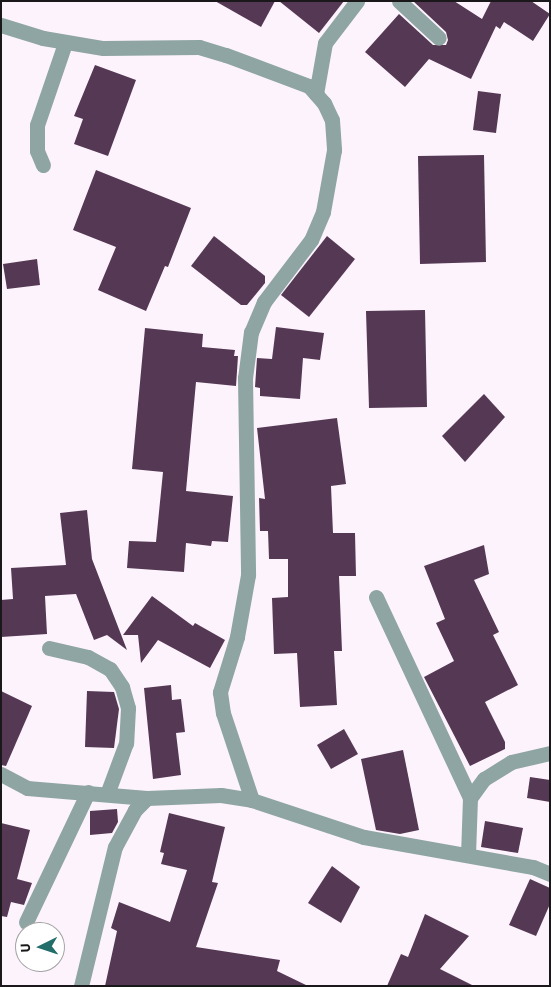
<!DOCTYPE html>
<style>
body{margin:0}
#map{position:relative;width:551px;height:987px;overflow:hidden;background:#fdf3fc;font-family:"Source Sans 3",sans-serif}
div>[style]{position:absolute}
.building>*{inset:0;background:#553954}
.minor>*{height:15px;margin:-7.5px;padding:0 7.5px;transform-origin:7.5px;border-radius:7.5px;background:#8ea5a3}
span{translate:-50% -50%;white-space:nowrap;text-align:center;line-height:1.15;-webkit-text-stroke:5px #fff;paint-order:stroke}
.frame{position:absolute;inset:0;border:2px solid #1b181b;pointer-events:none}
.north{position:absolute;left:15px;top:922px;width:50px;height:50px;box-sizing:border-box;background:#fff;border:1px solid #a4a3a4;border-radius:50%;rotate:266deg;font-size:14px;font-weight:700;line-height:20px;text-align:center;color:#1b181b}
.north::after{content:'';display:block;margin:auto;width:18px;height:22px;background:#236e6a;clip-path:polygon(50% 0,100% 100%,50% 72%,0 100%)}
</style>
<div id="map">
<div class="building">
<div style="clip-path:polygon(215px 1px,275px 1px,261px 27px)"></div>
<div style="clip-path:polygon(279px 1px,344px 1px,319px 33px)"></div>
<div style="clip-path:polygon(413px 1px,454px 1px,482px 19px,491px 1px,531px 1px,550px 14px,533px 41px,504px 22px,500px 29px,496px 26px,471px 79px,429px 59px,405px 87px,365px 52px,399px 14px,433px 45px,446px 45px,448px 40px,446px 32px)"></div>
<div style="clip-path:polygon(95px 65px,136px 80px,108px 156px,74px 144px,83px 119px,74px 116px)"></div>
<div style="clip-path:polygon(478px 91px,501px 94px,496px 133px,473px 130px)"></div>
<div style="clip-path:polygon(484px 155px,486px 262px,420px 264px,418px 156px)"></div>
<div style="clip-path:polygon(96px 170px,191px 208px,168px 267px,165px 266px,146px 311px,98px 290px,116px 247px,73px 230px)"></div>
<div style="clip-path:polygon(214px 236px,265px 276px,265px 283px,247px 305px,241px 305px,191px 266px)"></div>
<div style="clip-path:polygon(327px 236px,355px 259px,309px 317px,281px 295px)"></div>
<div style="clip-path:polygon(37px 259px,40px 285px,7px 289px,3px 264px)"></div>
<div style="clip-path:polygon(425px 310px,427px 407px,369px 408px,366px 311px)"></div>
<div style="clip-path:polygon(276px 327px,324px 333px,320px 360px,303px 358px,300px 399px,260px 396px,260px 388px,255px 387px,257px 358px,272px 359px)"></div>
<div style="clip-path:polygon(145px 328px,203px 334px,202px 347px,235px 350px,234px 356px,238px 356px,236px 386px,196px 382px,186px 491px,233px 496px,228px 542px,212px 541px,211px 546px,186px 543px,184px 572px,127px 568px,129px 541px,156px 542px,163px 472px,132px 469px)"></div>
<div style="clip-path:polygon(484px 394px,505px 417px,465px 462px,442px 436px)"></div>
<div style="clip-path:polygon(337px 418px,346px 484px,331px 486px,333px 533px,355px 533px,356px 576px,339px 576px,342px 651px,334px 651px,337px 705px,300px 707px,297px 653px,274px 654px,272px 598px,288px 597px,288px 559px,269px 559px,268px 531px,260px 531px,259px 498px,265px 499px,257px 428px)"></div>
<div style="clip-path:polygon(87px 510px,92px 559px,127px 650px,107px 635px,94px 640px,76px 594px,45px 596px,47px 634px,1px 637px,1px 600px,13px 599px,11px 568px,66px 565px,60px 513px)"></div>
<div style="clip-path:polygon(484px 545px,489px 574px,474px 580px,499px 632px,493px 635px,518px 685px,485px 702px,505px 742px,505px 749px,470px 766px,424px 677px,454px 661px,436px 623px,445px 619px,424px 566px)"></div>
<div style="clip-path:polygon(152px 596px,193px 626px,195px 623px,225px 640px,210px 668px,158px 640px,141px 663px,138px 635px,123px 635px)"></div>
<div style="clip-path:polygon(171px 685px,172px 700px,181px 699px,185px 732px,176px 733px,181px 775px,153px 779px,144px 688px)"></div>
<div style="clip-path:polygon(1px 691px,32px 706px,6px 766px,1px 765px)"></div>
<div style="clip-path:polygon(87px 691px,114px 692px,119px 709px,114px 748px,85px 747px)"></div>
<div style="clip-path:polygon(344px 729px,358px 754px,331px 769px,317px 745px)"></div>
<div style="clip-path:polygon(403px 750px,419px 830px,400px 834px,376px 830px,361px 759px)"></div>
<div style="clip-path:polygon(530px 777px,550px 780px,550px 802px,527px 798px)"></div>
<div style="clip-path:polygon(117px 809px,118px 822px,112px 833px,90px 835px,90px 811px)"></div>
<div style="clip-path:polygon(169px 813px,225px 827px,212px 882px,218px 883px,196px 947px,280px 960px,277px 971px,308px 986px,105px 986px,117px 931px,111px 928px,119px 902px,170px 922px,187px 870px,161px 864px,164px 853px,160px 852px)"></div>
<div style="clip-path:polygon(485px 821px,523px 828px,518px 853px,481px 847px)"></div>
<div style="clip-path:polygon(1px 823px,30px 830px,17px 879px,32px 883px,24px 905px,11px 902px,7px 917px,1px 916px)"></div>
<div style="clip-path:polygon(332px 866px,360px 887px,341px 923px,308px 903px)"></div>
<div style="clip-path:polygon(530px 879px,550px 888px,550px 904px,536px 936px,509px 925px)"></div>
<div style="clip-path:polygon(425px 914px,469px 936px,440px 969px,474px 986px,387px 986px,401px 954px,408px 957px)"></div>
</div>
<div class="minor">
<div style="left:399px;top:1px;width:54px;rotate:42.8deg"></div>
<div style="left:1px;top:25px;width:44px;rotate:17.2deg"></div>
<div style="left:43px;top:38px;width:61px;rotate:9.5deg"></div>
<div style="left:103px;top:48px;width:96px;rotate:-0.6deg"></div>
<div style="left:199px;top:47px;width:28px;rotate:17deg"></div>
<div style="left:226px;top:55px;width:89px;rotate:20.5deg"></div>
<div style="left:309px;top:86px;width:23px;rotate:49deg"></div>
<div style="left:324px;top:103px;width:19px;rotate:65deg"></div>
<div style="left:332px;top:120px;width:30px;rotate:86deg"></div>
<div style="left:334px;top:150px;width:63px;rotate:100.1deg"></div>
<div style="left:323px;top:212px;width:30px;rotate:113deg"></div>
<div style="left:311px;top:240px;width:78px;rotate:127.2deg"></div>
<div style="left:264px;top:302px;width:33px;rotate:113deg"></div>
<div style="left:251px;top:332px;width:46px;rotate:97.4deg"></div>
<div style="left:245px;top:378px;width:197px;rotate:89.1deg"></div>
<div style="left:248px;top:575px;width:63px;rotate:100.1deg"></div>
<div style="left:237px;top:637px;width:58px;rotate:107.2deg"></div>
<div style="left:220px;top:692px;width:21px;rotate:82deg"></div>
<div style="left:223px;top:713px;width:92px;rotate:71.6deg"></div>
<div style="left:316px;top:94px;width:52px;rotate:-80deg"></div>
<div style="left:325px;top:43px;width:53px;rotate:-52.7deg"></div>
<div style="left:43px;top:165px;width:15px;rotate:-113deg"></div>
<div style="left:37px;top:151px;width:26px;rotate:-90deg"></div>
<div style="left:37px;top:125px;width:87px;rotate:-71.1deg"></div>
<div style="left:376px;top:597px;width:222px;rotate:64.9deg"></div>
<div style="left:49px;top:648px;width:40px;rotate:13deg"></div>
<div style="left:88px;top:657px;width:25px;rotate:29deg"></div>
<div style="left:110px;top:669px;width:22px;rotate:56deg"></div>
<div style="left:122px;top:687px;width:22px;rotate:74deg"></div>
<div style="left:128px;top:708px;width:35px;rotate:93deg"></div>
<div style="left:126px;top:743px;width:54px;rotate:110.4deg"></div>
<div style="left:1px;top:774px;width:30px;rotate:28deg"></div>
<div style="left:27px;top:788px;width:120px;rotate:4.8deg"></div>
<div style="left:468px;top:855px;width:57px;rotate:-88deg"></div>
<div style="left:470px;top:798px;width:24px;rotate:-54deg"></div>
<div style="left:484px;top:779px;width:32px;rotate:-32deg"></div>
<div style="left:511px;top:762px;width:40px;rotate:-13deg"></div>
<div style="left:26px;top:922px;width:144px;rotate:-64.5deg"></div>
<div style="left:81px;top:986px;width:143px;rotate:-76.3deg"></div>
<div style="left:115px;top:847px;width:42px;rotate:-61.6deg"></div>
<div style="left:135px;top:810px;width:17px;rotate:-45deg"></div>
<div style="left:147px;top:798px;width:74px;rotate:-2.3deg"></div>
<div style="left:221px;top:795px;width:31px;rotate:9deg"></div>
<div style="left:252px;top:800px;width:118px;rotate:18.3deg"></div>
<div style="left:364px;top:837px;width:172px;rotate:10.1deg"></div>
<div style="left:533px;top:867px;width:18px;rotate:22deg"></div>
</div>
<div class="frame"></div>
<div class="north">U</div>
</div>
